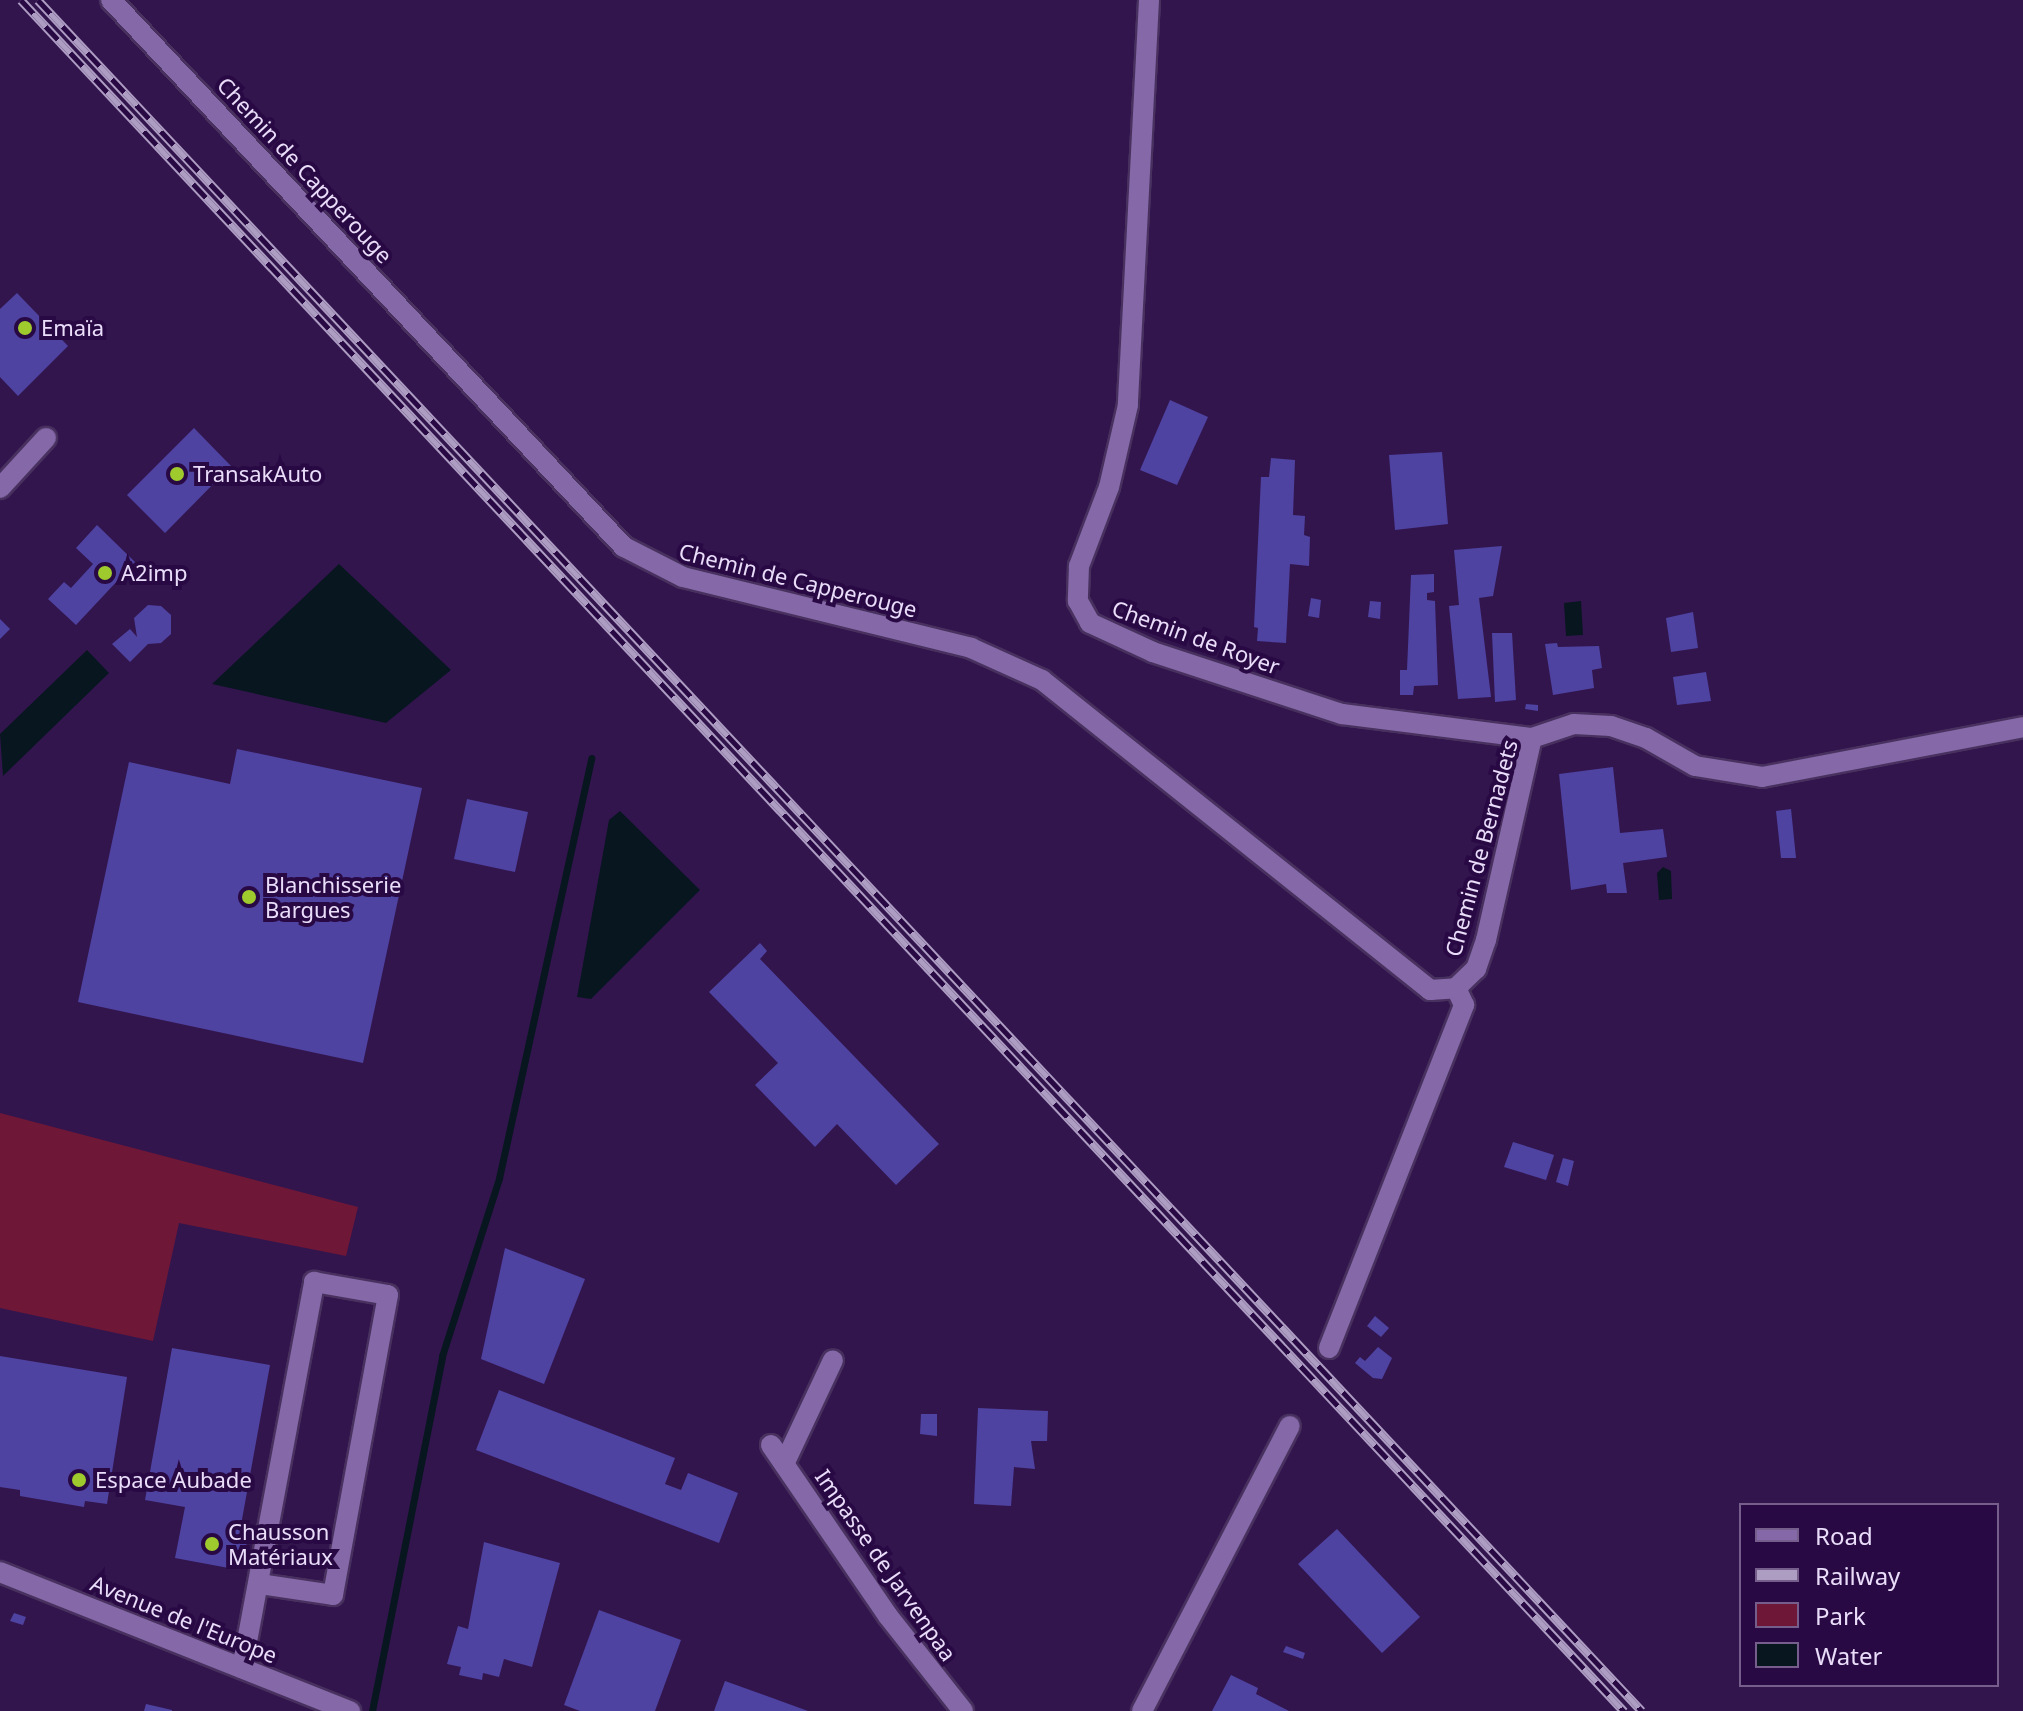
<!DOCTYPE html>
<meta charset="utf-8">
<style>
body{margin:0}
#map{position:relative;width:2023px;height:1711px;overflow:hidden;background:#33154e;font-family:"Noto Sans",sans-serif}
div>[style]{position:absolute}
.green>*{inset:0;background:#6e1737}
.water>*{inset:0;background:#081620}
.stream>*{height:7px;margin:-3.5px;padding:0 3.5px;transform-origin:3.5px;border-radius:3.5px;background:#081620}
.building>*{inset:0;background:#4e43a1}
.roads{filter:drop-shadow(2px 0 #48315f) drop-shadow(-2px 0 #48315f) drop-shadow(0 2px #48315f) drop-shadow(0 -2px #48315f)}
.minor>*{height:20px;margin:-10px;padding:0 10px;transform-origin:10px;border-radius:10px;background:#8568a8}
.rail>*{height:9px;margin-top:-4.5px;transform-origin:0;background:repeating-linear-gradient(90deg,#290943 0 18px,#ae9dc3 0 36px);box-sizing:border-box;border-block:2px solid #ae9dc3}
.dots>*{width:22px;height:22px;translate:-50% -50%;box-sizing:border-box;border:4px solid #290943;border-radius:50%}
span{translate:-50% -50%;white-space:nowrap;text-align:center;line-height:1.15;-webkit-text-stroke:8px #290943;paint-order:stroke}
.street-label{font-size:22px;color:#e9ddfa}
.poi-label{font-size:22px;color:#e9ddfa}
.left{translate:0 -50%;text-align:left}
.legend{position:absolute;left:1739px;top:1503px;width:260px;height:184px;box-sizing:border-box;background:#290943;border:2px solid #765e8c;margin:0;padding:10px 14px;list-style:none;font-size:24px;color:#e9ddfa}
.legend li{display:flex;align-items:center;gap:16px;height:40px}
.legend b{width:40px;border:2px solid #765e8c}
</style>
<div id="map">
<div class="green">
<div style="clip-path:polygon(0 1113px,358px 1207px,346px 1256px,179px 1223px,153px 1341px,0 1308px)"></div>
</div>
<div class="water">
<div style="clip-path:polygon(339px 564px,451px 670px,386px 723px,212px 684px)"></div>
<div style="clip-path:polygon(1581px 601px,1583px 635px,1566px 636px,1564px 603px)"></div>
<div style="clip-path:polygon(87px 650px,109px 673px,3px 776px,0 734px)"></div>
<div style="clip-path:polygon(620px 811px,700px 890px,591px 999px,577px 997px,609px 820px)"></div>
<div style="clip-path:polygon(1663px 867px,1671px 871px,1672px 899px,1659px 900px,1657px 873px)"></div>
</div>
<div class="stream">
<div style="left:372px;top:1711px;width:362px;rotate:-78.8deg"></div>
<div style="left:442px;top:1356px;width:187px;rotate:-72.2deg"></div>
<div style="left:499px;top:1178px;width:430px;rotate:-77.6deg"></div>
</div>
<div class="building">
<div style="clip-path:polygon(17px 293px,68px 346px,18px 396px,0 377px,0 309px)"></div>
<div style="clip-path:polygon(1170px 400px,1208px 417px,1177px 485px,1140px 470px)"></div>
<div style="clip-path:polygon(194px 428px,231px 466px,165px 533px,127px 495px)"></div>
<div style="clip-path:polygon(1442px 452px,1448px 524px,1395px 530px,1389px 455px)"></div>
<div style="clip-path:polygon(1271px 458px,1295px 460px,1293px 515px,1305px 516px,1304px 535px,1310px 537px,1309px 566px,1290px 564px,1286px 643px,1257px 641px,1258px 628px,1254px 627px,1261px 477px,1269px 477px)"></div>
<div style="clip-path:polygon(97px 525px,135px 562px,76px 625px,48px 599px,64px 582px,71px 588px,93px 564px,76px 548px)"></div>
<div style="clip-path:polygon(1502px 546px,1493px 596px,1479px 598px,1491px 697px,1458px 699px,1449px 606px,1459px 605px,1454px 550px)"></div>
<div style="clip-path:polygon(1434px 574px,1434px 592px,1427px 593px,1427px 600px,1435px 601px,1438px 685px,1414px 686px,1413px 695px,1400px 695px,1400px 670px,1407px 670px,1411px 575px)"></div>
<div style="clip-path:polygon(1311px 598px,1321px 600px,1319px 618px,1308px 616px)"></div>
<div style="clip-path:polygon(1370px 601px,1381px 602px,1380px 619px,1368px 617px)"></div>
<div style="clip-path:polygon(148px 605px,161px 606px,171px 615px,171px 634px,161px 643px,148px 644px,130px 662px,112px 644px,130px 629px,137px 637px,134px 618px)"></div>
<div style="clip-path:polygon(1693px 612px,1698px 648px,1671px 652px,1666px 618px)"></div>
<div style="clip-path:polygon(0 619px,10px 629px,0 639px)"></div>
<div style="clip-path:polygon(1492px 633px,1512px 633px,1516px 700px,1495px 702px)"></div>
<div style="clip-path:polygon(1557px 643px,1558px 647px,1599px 646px,1602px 668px,1592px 670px,1594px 688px,1553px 695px,1545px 644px)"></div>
<div style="clip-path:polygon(1706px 672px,1711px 701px,1677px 705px,1673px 677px)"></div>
<div style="clip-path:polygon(1526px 704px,1538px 705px,1538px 711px,1525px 709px)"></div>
<div style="clip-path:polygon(237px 749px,422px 788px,363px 1063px,78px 1002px,129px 762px,230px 784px)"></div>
<div style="clip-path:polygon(1613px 767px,1620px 833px,1663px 829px,1667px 857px,1623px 863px,1627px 893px,1607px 893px,1606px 884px,1571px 890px,1559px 774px)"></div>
<div style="clip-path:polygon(467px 799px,528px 812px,515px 872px,454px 859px)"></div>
<div style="clip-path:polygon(1791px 809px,1796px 858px,1781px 858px,1776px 811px)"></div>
<div style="clip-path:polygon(760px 943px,767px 951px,760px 959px,939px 1144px,896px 1185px,837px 1124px,815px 1147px,755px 1085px,778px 1063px,709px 992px)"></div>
<div style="clip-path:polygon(1513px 1142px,1554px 1155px,1546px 1180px,1504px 1167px)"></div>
<div style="clip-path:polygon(1563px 1158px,1574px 1161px,1568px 1186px,1556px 1182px)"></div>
<div style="clip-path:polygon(505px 1248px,585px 1279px,544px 1384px,481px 1359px)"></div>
<div style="clip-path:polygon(1375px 1316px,1389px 1328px,1381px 1337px,1367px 1326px)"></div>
<div style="clip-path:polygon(1378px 1347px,1392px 1358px,1382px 1379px,1373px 1378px,1355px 1363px,1360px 1357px,1365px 1361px)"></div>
<div style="clip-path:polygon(172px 1348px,270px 1365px,239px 1536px,248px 1537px,245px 1551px,237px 1550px,234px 1569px,175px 1558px,185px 1507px,145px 1500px)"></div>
<div style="clip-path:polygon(0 1356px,127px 1377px,107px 1504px,85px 1501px,84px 1507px,20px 1496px,20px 1490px,0 1487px)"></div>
<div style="clip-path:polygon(499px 1390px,675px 1458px,665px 1484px,681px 1490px,688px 1473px,738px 1493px,719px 1543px,476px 1450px)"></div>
<div style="clip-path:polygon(978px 1408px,1048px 1411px,1047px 1441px,1031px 1441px,1035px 1469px,1014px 1467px,1011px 1506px,974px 1504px)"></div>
<div style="clip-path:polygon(921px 1414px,937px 1414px,937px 1436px,920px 1434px)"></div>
<div style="clip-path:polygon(1337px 1529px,1420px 1617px,1382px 1653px,1298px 1564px)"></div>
<div style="clip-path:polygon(484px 1542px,560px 1563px,532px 1667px,504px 1659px,499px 1677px,483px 1673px,482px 1680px,459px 1675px,461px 1667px,447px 1664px,458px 1626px,468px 1629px)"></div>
<div style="clip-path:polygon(599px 1610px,681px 1640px,655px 1711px,580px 1711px,564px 1705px)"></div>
<div style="clip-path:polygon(14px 1613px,26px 1617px,23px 1625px,10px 1621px)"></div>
<div style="clip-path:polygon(1286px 1646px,1305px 1653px,1303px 1659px,1283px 1652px)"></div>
<div style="clip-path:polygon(1231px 1675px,1258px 1688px,1256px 1694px,1289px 1711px,1212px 1711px)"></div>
<div style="clip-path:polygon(725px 1681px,808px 1711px,714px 1711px)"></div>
<div style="clip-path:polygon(146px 1704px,172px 1710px,172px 1711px,144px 1711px)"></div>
</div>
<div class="roads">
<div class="minor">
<div style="left:111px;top:0;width:750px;rotate:46.84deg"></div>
<div style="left:624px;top:547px;width:66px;rotate:27deg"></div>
<div style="left:683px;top:577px;width:297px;rotate:13.8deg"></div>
<div style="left:971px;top:648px;width:78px;rotate:24.3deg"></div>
<div style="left:1042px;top:680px;width:497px;rotate:38.6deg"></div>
<div style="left:1430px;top:990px;width:26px;rotate:-4deg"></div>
<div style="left:1149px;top:0;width:406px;rotate:93deg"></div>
<div style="left:1128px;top:405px;width:84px;rotate:103deg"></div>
<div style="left:1109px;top:487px;width:85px;rotate:110.8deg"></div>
<div style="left:1079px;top:566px;width:35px;rotate:92deg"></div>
<div style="left:1078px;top:601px;width:25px;rotate:61deg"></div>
<div style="left:1090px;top:623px;width:69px;rotate:24.7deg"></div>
<div style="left:1153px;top:652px;width:199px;rotate:18.2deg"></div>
<div style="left:1342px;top:714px;width:192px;rotate:7.2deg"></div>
<div style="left:0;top:488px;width:68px;rotate:-47.4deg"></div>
<div style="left:1329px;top:1348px;width:369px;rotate:-68.5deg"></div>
<div style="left:1464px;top:1005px;width:19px;rotate:-115deg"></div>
<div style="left:1456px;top:988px;width:28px;rotate:-44deg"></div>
<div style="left:1476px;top:969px;width:31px;rotate:-71deg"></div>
<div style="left:1486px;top:940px;width:207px;rotate:-77.2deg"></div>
<div style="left:1532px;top:738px;width:44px;rotate:-18.4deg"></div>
<div style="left:1574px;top:724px;width:37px;rotate:3deg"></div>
<div style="left:1611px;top:726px;width:37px;rotate:19deg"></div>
<div style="left:1646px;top:738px;width:56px;rotate:29.7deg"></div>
<div style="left:1695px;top:766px;width:68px;rotate:9.3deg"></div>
<div style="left:1762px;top:777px;width:266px;rotate:-10.8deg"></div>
<div style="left:771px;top:1445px;width:207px;rotate:55.6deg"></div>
<div style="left:888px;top:1616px;width:121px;rotate:51.7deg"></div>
<div style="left:786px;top:1460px;width:110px;rotate:-64.8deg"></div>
<div style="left:0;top:1572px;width:377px;rotate:21.7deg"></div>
<div style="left:242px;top:1668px;width:393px;rotate:-79.4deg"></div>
<div style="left:314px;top:1282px;width:75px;rotate:10deg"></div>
<div style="left:388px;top:1295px;width:305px;rotate:100.4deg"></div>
<div style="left:333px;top:1595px;width:75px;rotate:-171.5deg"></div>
<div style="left:1142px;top:1711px;width:321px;rotate:-62.6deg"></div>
</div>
</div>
<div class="rail">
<div style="left:21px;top:0;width:2345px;rotate:46.87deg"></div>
<div style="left:38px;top:0;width:2345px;rotate:46.85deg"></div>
</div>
<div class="dots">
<div style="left:25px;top:328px;background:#9fca2d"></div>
<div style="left:177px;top:474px;background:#9fca2d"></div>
<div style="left:105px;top:573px;background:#9fca2d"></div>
<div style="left:249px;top:897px;background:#9fca2d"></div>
<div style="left:79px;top:1480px;background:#9fca2d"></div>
<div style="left:212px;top:1544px;background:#9fca2d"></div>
</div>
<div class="street-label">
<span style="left:305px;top:170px;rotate:47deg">Chemin de Capperouge</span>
<span style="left:798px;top:580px;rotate:14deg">Chemin de Capperouge</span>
<span style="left:1196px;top:637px;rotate:20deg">Chemin de Royer</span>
<span style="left:1481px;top:848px;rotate:-75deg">Chemin de Bernadets</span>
<span style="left:886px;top:1565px;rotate:55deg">Impasse de Jarvenpaa</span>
<span style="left:184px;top:1619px;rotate:22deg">Avenue de l'Europe</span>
</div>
<div class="poi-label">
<span class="left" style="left:41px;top:328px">Emaïa</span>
<span class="left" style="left:193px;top:474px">TransakAuto</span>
<span class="left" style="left:121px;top:573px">A2imp</span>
<span class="left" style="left:265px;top:897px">Blanchisserie<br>Bargues</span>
<span class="left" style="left:95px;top:1480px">Espace Aubade</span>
<span class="left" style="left:228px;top:1544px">Chausson<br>Matériaux</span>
</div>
<ul class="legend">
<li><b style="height:10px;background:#8568a8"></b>Road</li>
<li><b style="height:10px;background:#ae9dc3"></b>Railway</li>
<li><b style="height:22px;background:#6e1737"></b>Park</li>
<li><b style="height:22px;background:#081620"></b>Water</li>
</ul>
</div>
